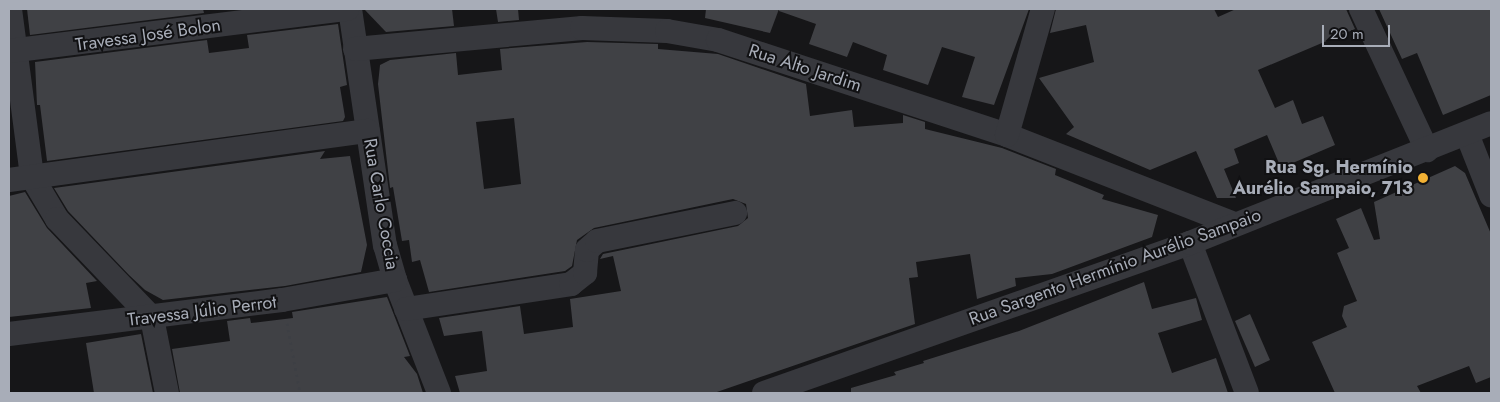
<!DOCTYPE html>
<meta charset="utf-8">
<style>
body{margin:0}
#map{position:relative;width:1500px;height:402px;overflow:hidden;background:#161618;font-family:Jost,sans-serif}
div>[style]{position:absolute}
.building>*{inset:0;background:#404145}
.path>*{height:3px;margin-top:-1.5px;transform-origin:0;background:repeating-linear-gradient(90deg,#3d3f44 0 2.5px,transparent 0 6.5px)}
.minor>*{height:24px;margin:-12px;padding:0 12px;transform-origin:12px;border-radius:12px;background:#37383d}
.dots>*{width:14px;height:14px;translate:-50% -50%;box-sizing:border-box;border:2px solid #111113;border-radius:50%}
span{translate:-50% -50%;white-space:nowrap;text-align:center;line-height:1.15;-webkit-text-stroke:4px #111113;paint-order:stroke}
.street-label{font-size:18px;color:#a8adb8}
.poi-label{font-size:18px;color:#a8adb8;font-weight:700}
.right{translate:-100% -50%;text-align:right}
.frame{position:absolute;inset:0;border:10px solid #a8adb8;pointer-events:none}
.scale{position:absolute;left:1322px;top:25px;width:68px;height:22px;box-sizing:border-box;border:2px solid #a8adb8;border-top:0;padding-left:6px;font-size:15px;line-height:18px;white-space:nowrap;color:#a8adb8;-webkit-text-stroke:4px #111113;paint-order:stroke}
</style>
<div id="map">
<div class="building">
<div style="clip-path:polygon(27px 9px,203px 9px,204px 13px,30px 35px)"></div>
<div style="clip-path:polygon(364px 9px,452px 9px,454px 26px,386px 32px)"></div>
<div style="clip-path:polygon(496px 9px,518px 9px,519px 20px,498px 22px)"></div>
<div style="clip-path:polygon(706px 9px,779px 9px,770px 33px,705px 18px)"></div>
<div style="clip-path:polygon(779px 9px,1029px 9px,994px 105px,962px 97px,975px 57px,942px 47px,928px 85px,883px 70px,887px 55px,853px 42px,847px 57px,809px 44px,816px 24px,779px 11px)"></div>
<div style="clip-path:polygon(1056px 9px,1214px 9px,1218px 17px,1236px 9px,1346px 9px,1355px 29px,1258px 70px,1275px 108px,1293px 100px,1302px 124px,1323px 116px,1335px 145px,1281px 168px,1267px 135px,1234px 149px,1239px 163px,1224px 169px,1236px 198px,1217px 198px,1196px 151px,1150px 170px,1066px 134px,1074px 127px,1039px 78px,1094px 62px,1086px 25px,1050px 33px)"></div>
<div style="clip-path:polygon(1379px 9px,1491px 9px,1491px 95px,1443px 115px,1417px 53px,1402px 59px)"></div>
<div style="clip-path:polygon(338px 24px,347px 85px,340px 87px,345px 117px,343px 121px,47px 161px,40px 105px,37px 105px,35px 62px,207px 40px,209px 53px,249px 48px,247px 35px)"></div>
<div style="clip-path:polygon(evenodd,587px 42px,658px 44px,658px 49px,718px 54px,806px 84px,810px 116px,852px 110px,854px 127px,903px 123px,903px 115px,925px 122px,925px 129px,1002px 148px,1056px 169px,1055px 175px,1104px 195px,1102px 199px,1158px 215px,1152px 237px,1052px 274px,1015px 278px,1016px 286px,977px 299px,970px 254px,916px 262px,918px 277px,909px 278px,915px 324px,714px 393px,460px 393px,455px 376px,487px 371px,482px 331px,444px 336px,439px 318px,520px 306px,524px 334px,573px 327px,570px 299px,621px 291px,613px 256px,600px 259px,603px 254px,738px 226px,748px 218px,746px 204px,733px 199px,594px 228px,577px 240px,572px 266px,565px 271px,429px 292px,420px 260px,412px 262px,409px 240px,402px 241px,393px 187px,390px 188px,378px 84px,380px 65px,390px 60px,456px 53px,458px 75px,502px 70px,500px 49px,587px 42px,514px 118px,521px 184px,484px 189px,476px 122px,514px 118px)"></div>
<div style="clip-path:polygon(325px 151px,320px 159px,350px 156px,367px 245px,361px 272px,285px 286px,163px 300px,145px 290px,129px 275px,68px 211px,54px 188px)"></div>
<div style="clip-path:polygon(1455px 166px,1465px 173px,1491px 234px,1491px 377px,1476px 383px,1469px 366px,1417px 386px,1421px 393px,1335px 393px,1312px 342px,1347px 327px,1342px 316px,1344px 306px,1357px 301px,1337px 253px,1349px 248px,1336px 219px,1361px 208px,1374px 240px,1380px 239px,1374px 202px)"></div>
<div style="clip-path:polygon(25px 192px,47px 228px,97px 281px,86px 283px,91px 308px,9px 317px,9px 196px)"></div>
<div style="clip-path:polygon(1144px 282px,1152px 309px,1196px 298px,1202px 320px,1158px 333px,1172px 373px,1216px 358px,1228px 393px,851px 393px,851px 388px,896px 375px,894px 372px,924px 363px,923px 361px,1019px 331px)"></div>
<div style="clip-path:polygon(387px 297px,410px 356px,404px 357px,417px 374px,423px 393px,180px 393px,172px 349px,230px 341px,227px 321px,250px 318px,251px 323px,293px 318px,292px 312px)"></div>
<div style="clip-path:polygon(1250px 314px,1270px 360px,1255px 367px,1235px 321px)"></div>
<div style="clip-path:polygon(141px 334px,153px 393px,94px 393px,86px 343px)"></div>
</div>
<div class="path">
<div style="left:287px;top:323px;width:71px;rotate:79.5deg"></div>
</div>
<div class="minor">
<div style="left:10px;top:9px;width:169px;rotate:82.5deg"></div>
<div style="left:32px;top:177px;width:49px;rotate:59.2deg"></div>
<div style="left:57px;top:219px;width:137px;rotate:46.2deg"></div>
<div style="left:152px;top:318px;width:76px;rotate:78.7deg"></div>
<div style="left:350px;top:9px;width:239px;rotate:81.6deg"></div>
<div style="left:385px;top:245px;width:36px;rotate:74deg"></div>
<div style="left:395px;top:280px;width:121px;rotate:68.7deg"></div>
<div style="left:1361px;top:9px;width:156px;rotate:64.9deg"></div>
<div style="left:355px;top:49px;width:228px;rotate:-5.3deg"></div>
<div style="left:582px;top:28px;width:85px;rotate:2deg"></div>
<div style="left:667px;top:31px;width:52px;rotate:10deg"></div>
<div style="left:718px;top:40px;width:304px;rotate:18.2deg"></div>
<div style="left:1007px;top:135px;width:244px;rotate:21.4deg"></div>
<div style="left:9px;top:51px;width:341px;rotate:-7.1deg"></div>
<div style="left:1467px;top:134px;width:66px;rotate:68.5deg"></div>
<div style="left:1007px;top:135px;width:131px;rotate:-74.1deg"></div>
<div style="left:9px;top:180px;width:362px;rotate:-7.8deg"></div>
<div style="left:1190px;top:243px;width:160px;rotate:69.2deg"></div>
<div style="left:406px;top:309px;width:167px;rotate:-8.6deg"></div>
<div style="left:571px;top:284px;width:18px;rotate:-38deg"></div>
<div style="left:585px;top:273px;width:23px;rotate:-85deg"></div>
<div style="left:587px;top:250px;width:13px;rotate:-42deg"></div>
<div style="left:597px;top:241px;width:141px;rotate:-11.5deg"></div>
<div style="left:9px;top:334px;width:275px;rotate:-7.1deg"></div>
<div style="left:282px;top:300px;width:115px;rotate:-10deg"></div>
<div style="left:764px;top:393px;width:452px;rotate:-19.4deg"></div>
<div style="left:1190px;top:243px;width:324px;rotate:-21.7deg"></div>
</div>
<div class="dots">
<div style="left:1423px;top:178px;background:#f2b134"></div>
</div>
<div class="street-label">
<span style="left:148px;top:35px;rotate:-8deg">Travessa José Bolon</span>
<span style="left:805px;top:68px;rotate:18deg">Rua Alto Jardim</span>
<span style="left:381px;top:204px;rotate:80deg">Rua Carlo Coccia</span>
<span style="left:1115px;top:267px;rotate:-20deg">Rua Sargento Hermínio Aurélio Sampaio</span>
<span style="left:202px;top:311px;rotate:-7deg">Travessa Júlio Perrot</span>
</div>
<div class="poi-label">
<span class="right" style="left:1413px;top:178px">Rua Sg. Hermínio<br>Aurélio Sampaio, 713</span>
</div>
<div class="frame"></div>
<div class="scale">20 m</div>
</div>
